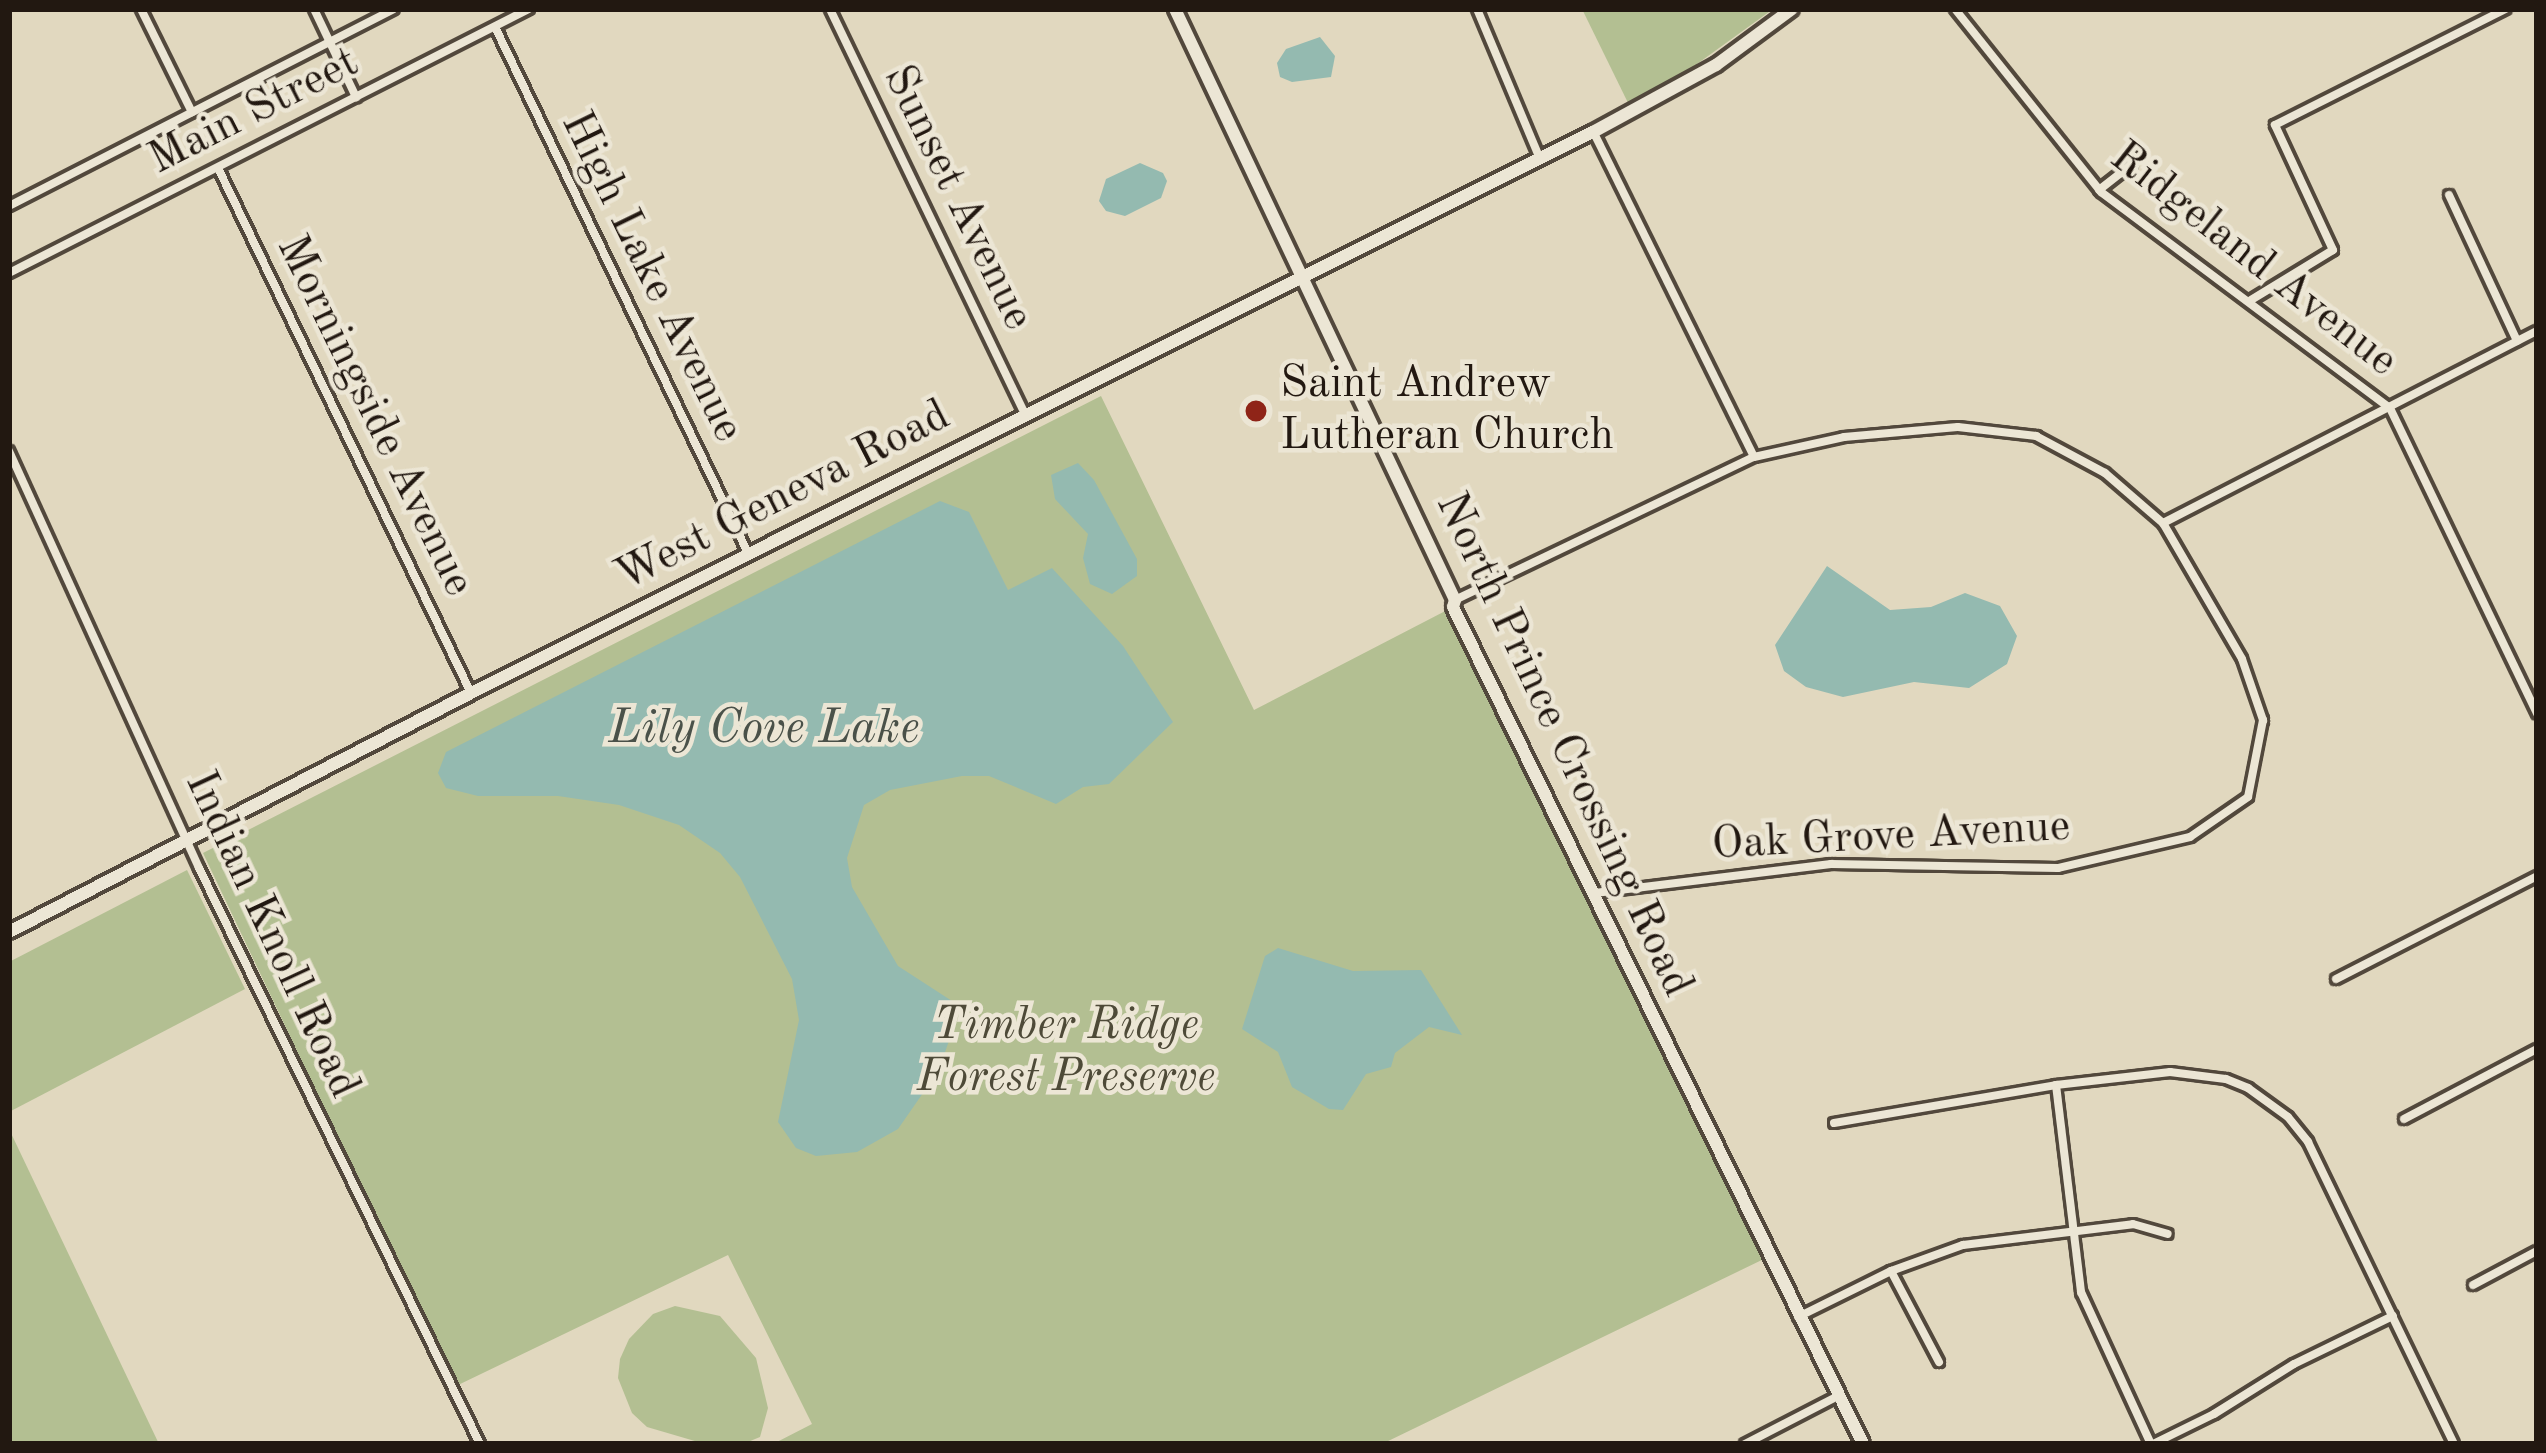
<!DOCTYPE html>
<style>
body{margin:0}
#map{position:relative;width:2546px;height:1453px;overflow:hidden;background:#e1d8bf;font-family:"Old Standard TT",serif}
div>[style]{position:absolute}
.green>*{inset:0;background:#b3bf92}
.water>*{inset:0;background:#94bab0}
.roads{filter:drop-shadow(3px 0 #52483c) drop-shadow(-3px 0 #52483c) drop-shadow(0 3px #52483c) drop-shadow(0 -3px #52483c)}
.street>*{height:8px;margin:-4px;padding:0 4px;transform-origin:4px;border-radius:4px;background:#ece6d5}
.secondary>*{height:12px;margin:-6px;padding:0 6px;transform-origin:6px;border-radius:6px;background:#ece6d5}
.dots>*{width:33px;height:33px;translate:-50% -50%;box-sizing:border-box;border:6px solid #ece6d5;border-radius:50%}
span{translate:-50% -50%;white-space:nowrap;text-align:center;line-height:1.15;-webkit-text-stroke:9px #ece6d5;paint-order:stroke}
.street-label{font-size:45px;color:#221811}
.poi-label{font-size:45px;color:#221811}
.left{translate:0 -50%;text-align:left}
.park-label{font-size:45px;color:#4e4a38;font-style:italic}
.water-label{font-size:48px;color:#4a5149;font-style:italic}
.frame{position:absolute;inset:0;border:12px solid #221811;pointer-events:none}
</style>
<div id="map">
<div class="green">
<div style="clip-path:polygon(1582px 9px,1773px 9px,1632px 111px)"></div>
<div style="clip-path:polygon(1101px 396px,1254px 710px,1453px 607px,1768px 1257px,1382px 1444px,773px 1444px,812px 1424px,728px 1255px,456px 1386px,203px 853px)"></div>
<div style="clip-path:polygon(187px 870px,245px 989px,9px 1112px,9px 962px)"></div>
<div style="clip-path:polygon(9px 1129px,159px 1444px,9px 1444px)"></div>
<div style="clip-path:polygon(675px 1306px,720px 1316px,756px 1358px,768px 1408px,760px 1437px,743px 1444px,705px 1444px,647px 1427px,632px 1413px,618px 1378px,620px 1359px,629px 1339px,653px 1314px)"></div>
</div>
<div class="water">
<div style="clip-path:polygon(1320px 37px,1335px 56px,1331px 77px,1292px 82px,1280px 77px,1277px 63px,1286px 49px)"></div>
<div style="clip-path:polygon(1140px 163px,1163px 173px,1167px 181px,1161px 198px,1125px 216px,1106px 211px,1099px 201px,1106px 179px)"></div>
<div style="clip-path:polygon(1078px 463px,1094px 480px,1137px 559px,1137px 576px,1112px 594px,1090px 584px,1083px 558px,1088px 534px,1055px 499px,1051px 475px)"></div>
<div style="clip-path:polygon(940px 501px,969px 512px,1008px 590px,1052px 568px,1123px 646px,1173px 722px,1109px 784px,1083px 787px,1056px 804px,989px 776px,962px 776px,890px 790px,864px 805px,847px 858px,852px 887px,898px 966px,952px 1001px,957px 1017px,939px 1070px,898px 1129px,857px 1152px,816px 1156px,796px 1148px,778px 1122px,799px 1020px,792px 979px,740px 877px,720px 853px,679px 825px,619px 805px,558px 796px,478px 796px,446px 788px,438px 773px,446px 752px)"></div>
<div style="clip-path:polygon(1827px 566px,1890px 610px,1931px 607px,1965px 593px,2000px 606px,2017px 636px,2007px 664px,1969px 688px,1914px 682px,1843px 697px,1806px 687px,1784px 671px,1775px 645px)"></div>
<div style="clip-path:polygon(1278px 948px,1353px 971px,1421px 970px,1462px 1035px,1429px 1027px,1395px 1053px,1391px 1067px,1366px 1074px,1343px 1110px,1329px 1109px,1292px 1087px,1278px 1052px,1242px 1029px,1265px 956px)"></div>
</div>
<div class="roads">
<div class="street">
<div style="left:141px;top:9px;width:115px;rotate:63.7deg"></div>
<div style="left:314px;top:9px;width:98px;rotate:64.5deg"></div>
<div style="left:830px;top:9px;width:450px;rotate:64.3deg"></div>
<div style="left:1477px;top:9px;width:163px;rotate:67.2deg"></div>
<div style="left:1955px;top:9px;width:234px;rotate:51.4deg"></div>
<div style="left:2101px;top:192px;width:361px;rotate:36.8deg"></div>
<div style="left:2390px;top:408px;width:339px;rotate:64.3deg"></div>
<div style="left:495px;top:27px;width:586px;rotate:64.31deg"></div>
<div style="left:1594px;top:133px;width:361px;rotate:63.7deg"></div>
<div style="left:218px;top:168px;width:583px;rotate:64.27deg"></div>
<div style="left:2099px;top:190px;width:42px;rotate:-38.2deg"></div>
<div style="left:2132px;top:164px;width:8px;rotate:-83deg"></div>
<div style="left:2449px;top:195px;width:161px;rotate:65deg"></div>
<div style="left:9px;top:206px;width:432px;rotate:-27.1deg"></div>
<div style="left:9px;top:273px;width:583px;rotate:-26.92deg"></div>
<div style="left:2251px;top:300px;width:96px;rotate:-31.4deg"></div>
<div style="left:2333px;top:250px;width:138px;rotate:-114.9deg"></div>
<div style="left:2275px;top:125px;width:258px;rotate:-26.7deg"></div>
<div style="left:9px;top:451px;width:458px;rotate:65.5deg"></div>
<div style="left:199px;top:868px;width:641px;rotate:63.99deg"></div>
<div style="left:2163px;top:523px;width:420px;rotate:-27.2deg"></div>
<div style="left:1455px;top:600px;width:331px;rotate:-25.6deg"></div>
<div style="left:1754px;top:457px;width:92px;rotate:-12.5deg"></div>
<div style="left:1844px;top:437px;width:114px;rotate:-5deg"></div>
<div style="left:1958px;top:427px;width:79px;rotate:6.6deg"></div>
<div style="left:2036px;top:436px;width:78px;rotate:28.2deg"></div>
<div style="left:2105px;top:473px;width:77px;rotate:40.8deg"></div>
<div style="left:2163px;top:523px;width:157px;rotate:59.8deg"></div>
<div style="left:2242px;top:659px;width:65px;rotate:71deg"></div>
<div style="left:2263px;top:720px;width:78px;rotate:101deg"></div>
<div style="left:2248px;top:797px;width:70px;rotate:145.4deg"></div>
<div style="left:2190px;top:837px;width:136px;rotate:166.8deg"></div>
<div style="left:2058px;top:868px;width:227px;rotate:-179deg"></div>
<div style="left:1831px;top:864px;width:238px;rotate:173deg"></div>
<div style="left:2336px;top:979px;width:226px;rotate:-27.1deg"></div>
<div style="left:2056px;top:1085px;width:209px;rotate:83.1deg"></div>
<div style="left:2081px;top:1292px;width:167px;rotate:65.3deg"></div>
<div style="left:2404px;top:1119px;width:150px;rotate:-27.8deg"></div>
<div style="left:1834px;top:1123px;width:225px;rotate:-9.7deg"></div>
<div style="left:2056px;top:1085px;width:115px;rotate:-6.5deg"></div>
<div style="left:2170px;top:1072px;width:56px;rotate:7.1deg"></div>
<div style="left:2226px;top:1079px;width:24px;rotate:22deg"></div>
<div style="left:2248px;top:1088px;width:49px;rotate:35.9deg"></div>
<div style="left:2288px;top:1117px;width:32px;rotate:51deg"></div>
<div style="left:2308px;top:1142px;width:335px;rotate:64.2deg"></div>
<div style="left:1891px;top:1271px;width:103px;rotate:62.2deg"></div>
<div style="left:2473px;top:1285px;width:72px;rotate:-28deg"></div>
<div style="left:1798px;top:1317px;width:104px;rotate:-26.3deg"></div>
<div style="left:1891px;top:1271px;width:77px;rotate:-19.9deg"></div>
<div style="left:1963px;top:1245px;width:171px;rotate:-7deg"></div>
<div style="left:2133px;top:1224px;width:36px;rotate:16deg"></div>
<div style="left:1745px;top:1444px;width:105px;rotate:-27.3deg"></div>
<div style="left:2153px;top:1444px;width:68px;rotate:-26.2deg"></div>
<div style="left:2214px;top:1414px;width:94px;rotate:-32deg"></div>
<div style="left:2294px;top:1364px;width:110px;rotate:-25.9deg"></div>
</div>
<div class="secondary">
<div style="left:1175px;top:9px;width:654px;rotate:64.65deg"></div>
<div style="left:1455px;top:600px;width:7px;rotate:106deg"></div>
<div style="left:1453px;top:607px;width:932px;rotate:63.9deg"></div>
<div style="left:9px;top:932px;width:520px;rotate:-27.35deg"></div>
<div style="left:471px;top:693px;width:1254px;rotate:-26.57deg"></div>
<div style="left:1593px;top:132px;width:140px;rotate:-28.6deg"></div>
<div style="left:1716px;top:65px;width:94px;rotate:-36.4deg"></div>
</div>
</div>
<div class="dots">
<div style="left:1256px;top:411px;background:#8f2418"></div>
</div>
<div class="street-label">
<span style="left:254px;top:112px;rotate:-27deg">Main Street</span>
<span style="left:957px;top:198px;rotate:64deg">Sunset Avenue</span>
<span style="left:2253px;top:260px;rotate:38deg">Ridgeland Avenue</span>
<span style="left:651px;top:277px;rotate:64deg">High Lake Avenue</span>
<span style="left:374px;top:416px;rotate:64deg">Morningside Avenue</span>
<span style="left:783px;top:497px;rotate:-27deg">West Geneva Road</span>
<span style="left:1563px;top:745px;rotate:65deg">North Prince Crossing Road</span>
<span style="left:1891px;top:837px;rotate:-3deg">Oak Grove Avenue</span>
<span style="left:271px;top:935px;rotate:65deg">Indian Knoll Road</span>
</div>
<div class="poi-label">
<span class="left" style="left:1280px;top:411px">Saint Andrew<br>Lutheran Church</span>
</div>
<div class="park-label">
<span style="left:1066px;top:1053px">Timber Ridge<br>Forest Preserve</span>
</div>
<div class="water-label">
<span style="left:764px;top:730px">Lily Cove Lake</span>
</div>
<div class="frame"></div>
</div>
